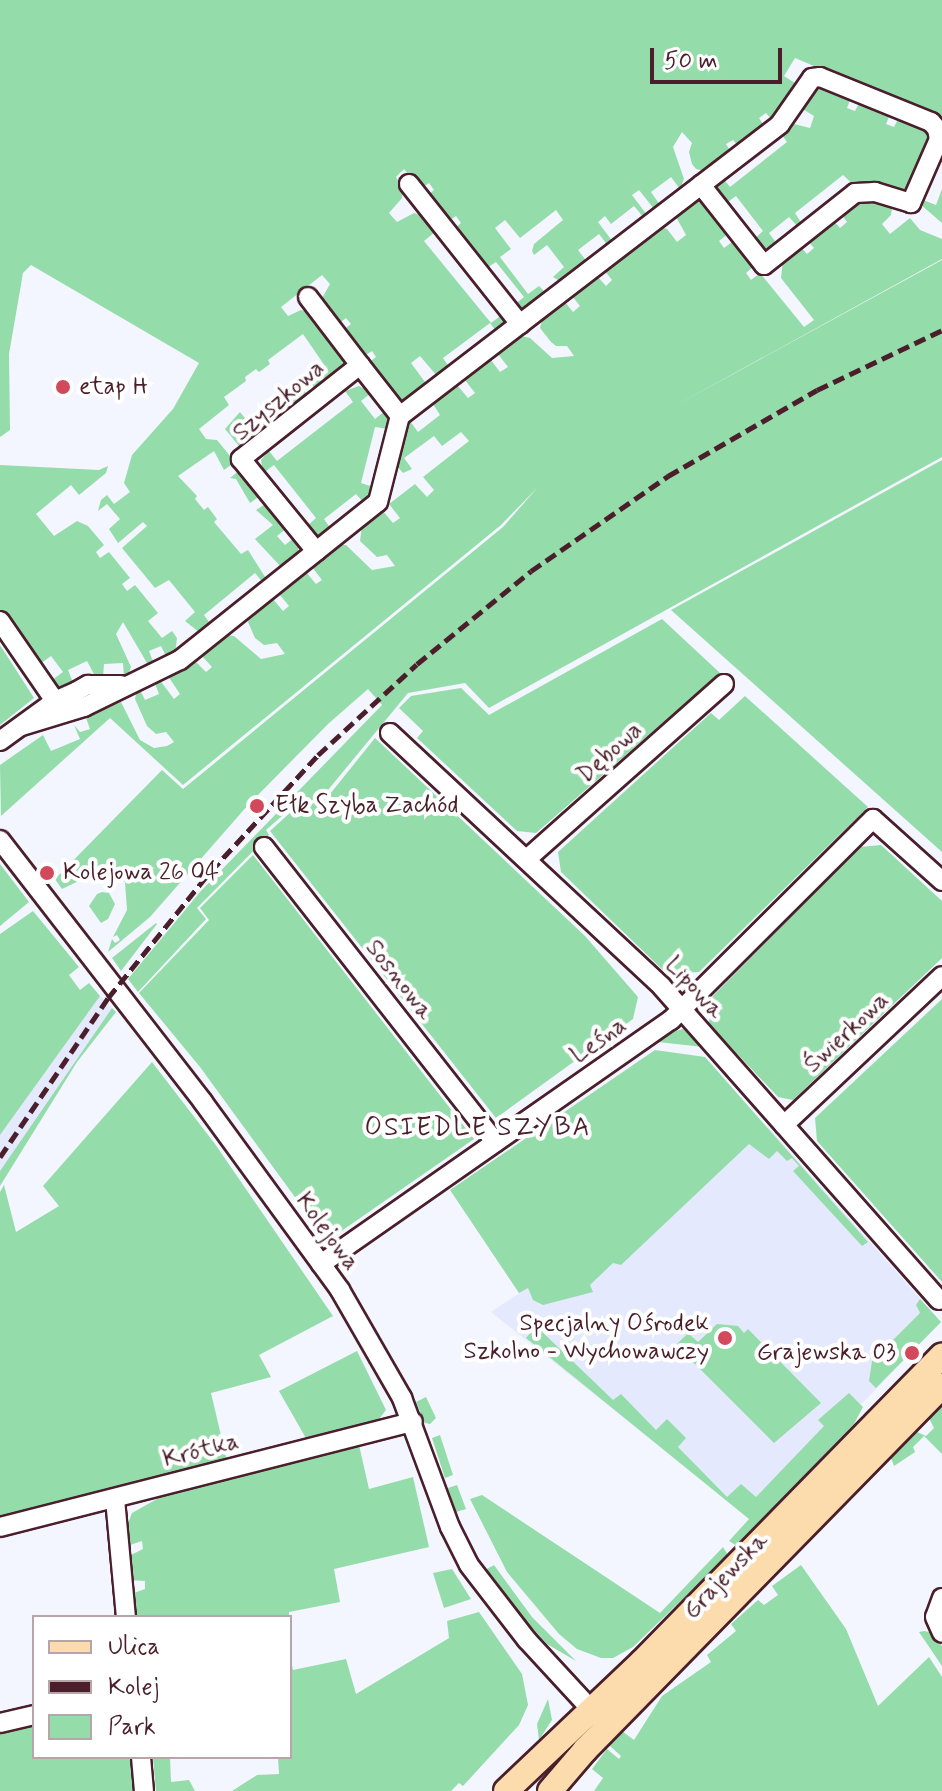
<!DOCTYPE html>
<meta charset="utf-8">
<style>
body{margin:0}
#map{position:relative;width:942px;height:1791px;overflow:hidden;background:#f3f5ff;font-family:Mynerve,sans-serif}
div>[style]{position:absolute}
.built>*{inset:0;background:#e4e9fe}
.green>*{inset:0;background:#95dcab}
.roads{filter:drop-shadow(2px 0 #4a1f2b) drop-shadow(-2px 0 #4a1f2b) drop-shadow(0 2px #4a1f2b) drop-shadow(0 -2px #4a1f2b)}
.minor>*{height:18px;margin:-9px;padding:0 9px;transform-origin:9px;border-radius:9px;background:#fff}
.major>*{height:24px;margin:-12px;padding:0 12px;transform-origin:12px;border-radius:12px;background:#fcdcac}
.rail>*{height:5px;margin-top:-2.5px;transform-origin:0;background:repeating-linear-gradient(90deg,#4a1f2b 0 12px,transparent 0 18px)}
.dots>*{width:22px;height:22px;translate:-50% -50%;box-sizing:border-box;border:4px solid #fff;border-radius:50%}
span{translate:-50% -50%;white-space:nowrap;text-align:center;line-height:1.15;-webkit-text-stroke:8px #fff;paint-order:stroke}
.poi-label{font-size:24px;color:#4a1f2b}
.left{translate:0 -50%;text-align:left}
.right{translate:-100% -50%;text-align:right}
.street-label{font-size:24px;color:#4a1f2b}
.neighbourhood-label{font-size:26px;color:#4a1f2b;letter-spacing:2px}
.legend{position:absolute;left:32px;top:1615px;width:260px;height:144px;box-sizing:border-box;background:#fff;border:2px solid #b7a5aa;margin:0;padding:10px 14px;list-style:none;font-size:24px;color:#4a1f2b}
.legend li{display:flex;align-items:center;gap:16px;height:40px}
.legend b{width:40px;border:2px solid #b7a5aa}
.scale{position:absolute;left:650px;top:48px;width:132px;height:36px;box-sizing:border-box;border:4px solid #4a1f2b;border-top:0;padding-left:10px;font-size:24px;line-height:28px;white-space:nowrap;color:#4a1f2b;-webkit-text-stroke:6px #fff;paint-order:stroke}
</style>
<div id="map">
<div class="built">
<div style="clip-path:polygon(100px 996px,112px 1008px,0 1171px,0 1135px)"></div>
<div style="clip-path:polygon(768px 1127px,941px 1322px,750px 1519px,491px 1312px)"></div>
</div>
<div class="green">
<div style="clip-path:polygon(0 0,942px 0,942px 120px,795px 58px,784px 76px,798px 85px,772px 120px,766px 113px,759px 118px,765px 127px,739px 147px,733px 140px,726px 144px,731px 152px,706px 171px,696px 169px,692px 164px,689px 152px,692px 143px,682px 132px,673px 147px,684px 179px,680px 189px,671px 177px,651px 192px,660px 205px,654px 209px,639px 190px,632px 195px,647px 215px,644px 218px,634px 206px,611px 224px,605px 216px,598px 222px,613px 242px,608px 246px,599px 234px,578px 250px,587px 262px,561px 282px,553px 277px,564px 267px,547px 245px,534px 255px,532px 251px,534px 244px,563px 220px,556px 210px,520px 238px,505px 220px,495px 228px,511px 249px,500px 257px,528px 294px,539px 286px,543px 290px,544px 295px,526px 310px,514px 305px,524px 297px,496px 262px,485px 269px,453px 230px,461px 223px,456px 216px,447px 222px,427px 196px,434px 190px,429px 183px,420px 189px,404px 169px,396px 177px,403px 190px,402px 198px,389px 213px,397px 222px,414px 213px,422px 216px,435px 232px,424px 241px,491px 323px,503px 314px,503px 328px,498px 334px,490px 323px,443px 358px,451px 370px,437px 376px,420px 356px,411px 363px,425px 382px,425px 387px,407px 401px,400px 400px,368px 363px,376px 357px,372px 351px,363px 357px,342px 331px,351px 324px,346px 318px,337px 325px,321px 300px,330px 284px,322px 275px,281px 307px,288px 316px,301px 310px,308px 312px,345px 357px,345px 368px,318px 392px,308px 380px,327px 369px,303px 334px,268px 360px,270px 364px,259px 372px,256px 369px,245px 377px,246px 381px,224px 397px,229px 405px,199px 429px,206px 439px,217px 440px,235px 462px,224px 470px,214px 451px,178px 476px,197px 496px,195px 499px,204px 510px,208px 507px,217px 519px,214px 522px,241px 554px,248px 550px,267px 580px,264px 584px,255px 573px,204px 615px,212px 626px,199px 632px,185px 621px,195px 612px,169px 580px,155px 588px,122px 548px,147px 526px,143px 522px,118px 543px,109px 529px,120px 519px,107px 504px,98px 511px,101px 500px,107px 495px,114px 504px,130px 492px,124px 483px,132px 455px,173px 409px,199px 363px,31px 265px,23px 273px,9px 354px,10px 430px,0 437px)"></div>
<div style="clip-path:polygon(820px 84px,852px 95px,847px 108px,855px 111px,861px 99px,891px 112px,886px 124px,894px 127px,900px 115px,928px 130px,929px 144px,907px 190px,856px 187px,843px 175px,795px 213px,802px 224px,798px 227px,789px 217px,769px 233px,777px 244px,763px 249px,753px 240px,763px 231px,736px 196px,725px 204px,716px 184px,722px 177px,730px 187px,787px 142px,779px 131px,790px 123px,810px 128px,814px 116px,801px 108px,809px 90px)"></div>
<div style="clip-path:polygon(942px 189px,942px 223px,920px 204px,923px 200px,936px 205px)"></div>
<div style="clip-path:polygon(863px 198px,892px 207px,891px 215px,882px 224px,890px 234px,910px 218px,920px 230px,942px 239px,942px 259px,669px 409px,942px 260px,942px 457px,489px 708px,465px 683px,408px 693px,323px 796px,291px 808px,266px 830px,269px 835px,197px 908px,206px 919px,138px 992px,128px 979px,200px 892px,382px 705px,368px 689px,328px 724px,248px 805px,150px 917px,108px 952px,112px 939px,115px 943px,120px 940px,117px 935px,113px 937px,127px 910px,125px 882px,108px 872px,91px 875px,62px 889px,55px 879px,162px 770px,183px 789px,503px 527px,538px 487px,501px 525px,183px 785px,110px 718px,1px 816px,0 765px,43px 735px,51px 751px,80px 739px,74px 725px,80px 732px,90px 729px,86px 718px,121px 702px,140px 740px,154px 748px,167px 746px,174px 742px,166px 732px,156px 734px,147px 726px,135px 699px,137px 690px,139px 688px,145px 700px,159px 694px,154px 681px,159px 679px,174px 699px,180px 694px,168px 676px,194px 660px,206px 672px,212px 667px,201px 655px,226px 635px,234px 636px,261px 659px,285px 654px,277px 643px,264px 645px,255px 638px,248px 622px,251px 615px,273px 599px,283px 611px,289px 606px,279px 594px,306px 572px,316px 584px,322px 580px,312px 567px,338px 545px,346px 545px,372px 570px,395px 566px,387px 555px,377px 557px,360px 541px,362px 526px,382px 510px,393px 523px,400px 518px,389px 504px,415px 484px,427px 497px,434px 490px,423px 477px,469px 441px,461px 432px,442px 446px,434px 436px,404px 458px,412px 469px,403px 473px,396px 465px,405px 425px,410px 421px,418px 432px,440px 415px,433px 404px,457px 385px,468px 398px,475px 393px,465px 380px,491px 360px,500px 372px,508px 367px,498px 354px,521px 336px,530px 338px,552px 358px,574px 356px,567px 346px,556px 346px,551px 342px,540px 328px,542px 320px,565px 302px,573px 312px,580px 306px,572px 296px,597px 276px,606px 286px,612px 280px,604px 270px,660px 227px,667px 229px,677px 242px,686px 235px,675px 215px,693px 200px,703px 201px,729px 233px,719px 241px,724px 248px,735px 240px,755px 265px,746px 273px,751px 280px,760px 273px,804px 327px,814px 320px,781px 278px,783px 260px,800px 246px,807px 254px,814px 248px,807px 240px,833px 220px,840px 228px,847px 222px,841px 214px)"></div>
<div style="clip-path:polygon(300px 386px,310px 398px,284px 418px,275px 406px,280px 407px,300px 391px)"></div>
<div style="clip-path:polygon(359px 386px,371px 393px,361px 401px,375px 419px,385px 411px,388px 416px,388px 429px,375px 427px,361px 483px,373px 487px,364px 503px,356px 494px,324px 519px,331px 529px,315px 537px,307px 526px,316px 518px,274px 465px,263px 473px,261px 460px,269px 451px,277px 461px,353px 402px,345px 391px)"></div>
<div style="clip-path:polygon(240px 412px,253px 428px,267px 412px,277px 424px,246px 446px,239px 446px,225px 429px)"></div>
<div style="clip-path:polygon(942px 460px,942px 852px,671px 610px)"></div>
<div style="clip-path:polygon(0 465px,99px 470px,108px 466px,106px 473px,79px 495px,71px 485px,36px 514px,54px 536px,77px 521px,88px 526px,104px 545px,96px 552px,100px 558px,109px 552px,130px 578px,122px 584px,127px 591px,135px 585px,158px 613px,148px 621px,162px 638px,172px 631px,177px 638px,175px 654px,167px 658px,161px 646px,149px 651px,154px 664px,147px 663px,123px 622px,116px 634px,131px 667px,128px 675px,124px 677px,123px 663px,104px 664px,103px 677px,96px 678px,87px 661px,68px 670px,74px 685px,57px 689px,52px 680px,63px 672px,51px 656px,40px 664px,0 610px)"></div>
<div style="clip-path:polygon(241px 469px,261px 495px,250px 503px,236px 479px,230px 478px)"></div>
<div style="clip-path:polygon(267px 503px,287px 528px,277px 536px,285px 545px,295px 537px,299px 545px,297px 556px,282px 568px,255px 539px,273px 525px,256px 510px)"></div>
<div style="clip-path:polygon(662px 619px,720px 673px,536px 833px,517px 831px,417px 738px,423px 731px,399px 708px,411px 696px,461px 688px,489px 715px)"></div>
<div style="clip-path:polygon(0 645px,34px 698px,0 725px)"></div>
<div style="clip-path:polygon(745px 696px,868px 807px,699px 972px,667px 974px,561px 872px,558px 852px,711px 713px,719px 720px)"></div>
<div style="clip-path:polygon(375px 738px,585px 936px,638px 997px,633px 1019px,496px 1118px,270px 831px,292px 811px,326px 799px)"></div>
<div style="clip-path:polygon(881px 845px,942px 901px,942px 958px,793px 1100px,778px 1097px,709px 1024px,711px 998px,860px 847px)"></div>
<div style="clip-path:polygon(253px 855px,474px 1139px,327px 1241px,200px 1067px,139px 993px,209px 920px,200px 908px)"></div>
<div style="clip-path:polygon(0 864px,29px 902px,0 926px)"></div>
<div style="clip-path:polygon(102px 892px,109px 893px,115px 904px,108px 919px,101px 923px,89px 906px,97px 894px)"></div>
<div style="clip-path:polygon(33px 911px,79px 967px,69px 975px,80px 990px,89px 983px,100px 996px,0 1135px,0 934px)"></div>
<div style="clip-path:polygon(156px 923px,157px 924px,121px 971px,112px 958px)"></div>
<div style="clip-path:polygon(942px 999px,942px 1282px,817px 1141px,815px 1118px)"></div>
<div style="clip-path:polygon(112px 1008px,116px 1012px,77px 1062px,0 1186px,0 1171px)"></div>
<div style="clip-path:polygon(683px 1029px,703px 1047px,658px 1042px,672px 1032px)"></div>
<div style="clip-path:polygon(655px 1050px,705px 1057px,868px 1242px,862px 1246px,793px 1171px,799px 1166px,792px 1158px,787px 1161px,777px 1151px,769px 1159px,749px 1144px,621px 1265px,613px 1263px,590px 1285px,593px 1292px,543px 1305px,533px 1300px,528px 1288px,519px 1293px,450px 1190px)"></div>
<div style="clip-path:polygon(152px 1062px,215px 1144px,333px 1316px,259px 1355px,271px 1377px,211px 1393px,227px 1461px,0 1519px,0 1192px,4px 1185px,16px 1232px,59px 1206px,43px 1186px)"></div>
<div style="clip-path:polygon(920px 1299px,941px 1322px,876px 1388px,869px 1381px,872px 1361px,920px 1313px,916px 1305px)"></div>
<div style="clip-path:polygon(717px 1324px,738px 1326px,744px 1333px,748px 1329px,821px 1403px,774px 1443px,676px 1345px,688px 1333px,698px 1342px)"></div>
<div style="clip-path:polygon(536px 1326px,613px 1400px,621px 1394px,656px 1430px,667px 1419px,686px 1438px,678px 1447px,727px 1497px,741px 1484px,756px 1497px,824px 1426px,818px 1420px,849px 1393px,863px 1407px,854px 1424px,737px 1546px,729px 1541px,749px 1519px,526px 1338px)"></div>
<div style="clip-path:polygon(357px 1351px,386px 1410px,379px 1419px,307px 1440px,279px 1391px)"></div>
<div style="clip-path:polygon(426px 1397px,436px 1418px,430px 1424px,425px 1423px,416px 1402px)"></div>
<div style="clip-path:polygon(942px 1406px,942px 1454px,924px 1436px,913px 1447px,915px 1452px,894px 1466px,891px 1458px,917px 1432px,926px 1436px,934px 1428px,929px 1418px)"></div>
<div style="clip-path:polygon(440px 1435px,453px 1475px,445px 1478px,432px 1438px)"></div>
<div style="clip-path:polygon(359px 1445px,369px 1489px,413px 1477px,429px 1547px,334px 1569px,340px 1602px,289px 1612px,289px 1617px,133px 1617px,131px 1594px,145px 1589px,145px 1581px,129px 1580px,127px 1557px,143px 1549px,142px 1541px,130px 1545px,128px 1523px,132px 1513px,175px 1489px)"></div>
<div style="clip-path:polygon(457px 1485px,466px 1509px,456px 1512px,448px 1488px)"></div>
<div style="clip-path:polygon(482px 1495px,660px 1613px,723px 1547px,728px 1555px,633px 1647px,613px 1658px,601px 1658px,577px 1649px,559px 1634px,507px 1572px,470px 1499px)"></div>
<div style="clip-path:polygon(494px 1565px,532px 1617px,576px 1661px,547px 1644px,509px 1603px,485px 1570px)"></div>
<div style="clip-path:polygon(801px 1565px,846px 1629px,878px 1706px,929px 1657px,942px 1677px,942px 1791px,594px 1791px,603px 1778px,592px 1769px,607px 1749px,619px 1759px,621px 1756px,610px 1746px,622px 1731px,634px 1740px,662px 1696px,711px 1662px,707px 1655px,736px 1631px,731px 1624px,758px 1600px,764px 1605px,778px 1595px,772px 1586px)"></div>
<div style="clip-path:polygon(452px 1569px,471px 1599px,444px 1608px,433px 1573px)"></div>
<div style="clip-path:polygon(479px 1612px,522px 1674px,528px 1705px,519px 1725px,463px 1786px,459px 1783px,451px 1791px,232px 1791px,257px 1775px,279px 1774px,278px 1757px,290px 1757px,290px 1655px,293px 1670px,346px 1659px,356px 1694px,449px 1638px,447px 1621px)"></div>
<div style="clip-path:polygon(924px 1631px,934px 1633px,942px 1646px,942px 1666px,919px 1632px)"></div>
<div style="clip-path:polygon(548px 1699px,552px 1720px,539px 1740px,537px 1724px)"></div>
<div style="clip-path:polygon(34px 1724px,34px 1757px,133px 1757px,135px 1791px,0 1791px,0 1731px)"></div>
<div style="clip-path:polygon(153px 1757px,170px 1757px,171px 1782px,189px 1780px,195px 1791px,156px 1791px)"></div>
</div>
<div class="roads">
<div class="minor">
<div style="left:409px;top:184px;width:179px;rotate:51.6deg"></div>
<div style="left:308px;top:297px;width:86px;rotate:52.6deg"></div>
<div style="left:400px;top:416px;width:479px;rotate:-37.5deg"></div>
<div style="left:780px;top:124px;width:56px;rotate:-55.2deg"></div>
<div style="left:812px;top:78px;width:8px;rotate:-7deg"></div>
<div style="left:820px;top:77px;width:120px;rotate:22.1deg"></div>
<div style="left:931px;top:122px;width:9px;rotate:49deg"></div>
<div style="left:937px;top:129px;width:10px;rotate:79deg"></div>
<div style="left:939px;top:139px;width:70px;rotate:113.6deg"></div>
<div style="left:911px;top:203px;width:38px;rotate:-163deg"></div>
<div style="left:875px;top:192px;width:20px;rotate:177deg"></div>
<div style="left:855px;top:193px;width:116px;rotate:141.6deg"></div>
<div style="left:764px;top:265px;width:102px;rotate:-128.2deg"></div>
<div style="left:0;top:621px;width:97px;rotate:55.5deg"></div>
<div style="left:22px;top:726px;width:65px;rotate:-17deg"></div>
<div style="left:84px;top:707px;width:107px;rotate:-26.1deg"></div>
<div style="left:180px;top:660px;width:253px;rotate:-38.6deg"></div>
<div style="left:378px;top:502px;width:89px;rotate:-75.7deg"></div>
<div style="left:400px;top:416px;width:65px;rotate:-128.1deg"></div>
<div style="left:360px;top:365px;width:152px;rotate:141.7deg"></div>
<div style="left:241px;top:459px;width:119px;rotate:50.8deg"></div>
<div style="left:390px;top:733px;width:372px;rotate:43deg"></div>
<div style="left:662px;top:987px;width:418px;rotate:48.5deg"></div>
<div style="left:0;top:741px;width:68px;rotate:-36deg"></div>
<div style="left:55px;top:701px;width:24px;rotate:-24deg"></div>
<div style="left:77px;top:691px;width:13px;rotate:-29deg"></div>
<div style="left:88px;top:685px;width:33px"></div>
<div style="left:0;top:840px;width:331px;rotate:52.2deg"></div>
<div style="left:203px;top:1102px;width:233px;rotate:53.9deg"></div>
<div style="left:340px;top:1290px;width:125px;rotate:60.1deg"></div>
<div style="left:402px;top:1398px;width:138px;rotate:69.6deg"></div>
<div style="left:450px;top:1527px;width:42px;rotate:63.4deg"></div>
<div style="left:469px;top:1565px;width:95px;rotate:52.3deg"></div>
<div style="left:527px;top:1640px;width:108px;rotate:47.3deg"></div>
<div style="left:264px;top:847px;width:375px;rotate:51.9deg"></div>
<div style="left:528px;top:858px;width:262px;rotate:-41.6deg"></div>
<div style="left:784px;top:1125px;width:217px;rotate:-43.3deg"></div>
<div style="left:321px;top:1264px;width:427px;rotate:-34.9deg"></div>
<div style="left:671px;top:1020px;width:285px;rotate:-44.9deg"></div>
<div style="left:873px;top:819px;width:93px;rotate:41.9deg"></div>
<div style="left:115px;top:1499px;width:119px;rotate:84.7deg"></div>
<div style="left:0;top:1527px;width:426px;rotate:-14.3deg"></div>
<div style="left:942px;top:1598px;width:20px;rotate:110deg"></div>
<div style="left:935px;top:1617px;width:17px;rotate:66deg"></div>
<div style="left:0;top:1723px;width:35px;rotate:-13deg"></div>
<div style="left:141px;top:1757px;width:34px;rotate:85deg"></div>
</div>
<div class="major">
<div style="left:506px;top:1791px;width:187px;rotate:-43.5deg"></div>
<div style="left:642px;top:1662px;width:429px;rotate:-45.6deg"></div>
<div style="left:550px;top:1791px;width:54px;rotate:-49.5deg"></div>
<div style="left:585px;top:1750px;width:510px;rotate:-45.56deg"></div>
</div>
</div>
<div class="rail">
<div style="left:0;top:1157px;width:192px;rotate:-55.8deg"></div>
<div style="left:108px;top:998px;width:164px;rotate:-51deg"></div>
<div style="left:211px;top:871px;width:158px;rotate:-47.3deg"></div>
<div style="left:318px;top:755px;width:134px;rotate:-42.6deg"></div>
<div style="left:417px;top:664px;width:147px;rotate:-39.2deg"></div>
<div style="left:531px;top:571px;width:167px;rotate:-34.7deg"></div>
<div style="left:668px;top:476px;width:172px;rotate:-30deg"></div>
<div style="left:817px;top:390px;width:139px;rotate:-25.6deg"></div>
</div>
<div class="dots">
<div style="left:63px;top:387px;background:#d1495b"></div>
<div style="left:257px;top:806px;background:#d1495b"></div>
<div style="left:47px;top:873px;background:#d1495b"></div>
<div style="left:725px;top:1338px;background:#d1495b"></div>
<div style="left:912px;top:1353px;background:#d1495b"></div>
</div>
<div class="poi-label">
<span class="left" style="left:79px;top:387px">etap H</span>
<span class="left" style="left:275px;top:806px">Ełk Szyba Zachód</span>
<span class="left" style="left:63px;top:873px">Kolejowa 26 04</span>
<span class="right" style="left:709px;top:1338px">Specjalny Ośrodek<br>Szkolno - Wychowawczy</span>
<span class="right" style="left:896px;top:1353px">Grajewska 03</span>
</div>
<div class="street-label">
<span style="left:279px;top:401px;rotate:-40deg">Szyszkowa</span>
<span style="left:610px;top:753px;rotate:-42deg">Dębowa</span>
<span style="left:399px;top:980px;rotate:52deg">Sosnowa</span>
<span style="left:694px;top:988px;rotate:47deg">Lipowa</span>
<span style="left:847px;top:1033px;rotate:-43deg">Świerkowa</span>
<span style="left:599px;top:1041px;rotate:-35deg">Leśna</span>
<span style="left:327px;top:1232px;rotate:54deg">Kolejowa</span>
<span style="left:201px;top:1451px;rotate:-14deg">Krótka</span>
<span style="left:726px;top:1576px;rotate:-46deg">Grajewska</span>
</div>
<div class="neighbourhood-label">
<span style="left:478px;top:1129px">OSIEDLE SZYBA</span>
</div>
<ul class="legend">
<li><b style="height:10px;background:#fcdcac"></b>Ulica</li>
<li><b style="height:10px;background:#4a1f2b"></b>Kolej</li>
<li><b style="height:22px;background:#95dcab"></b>Park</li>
</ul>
<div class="scale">50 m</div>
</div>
